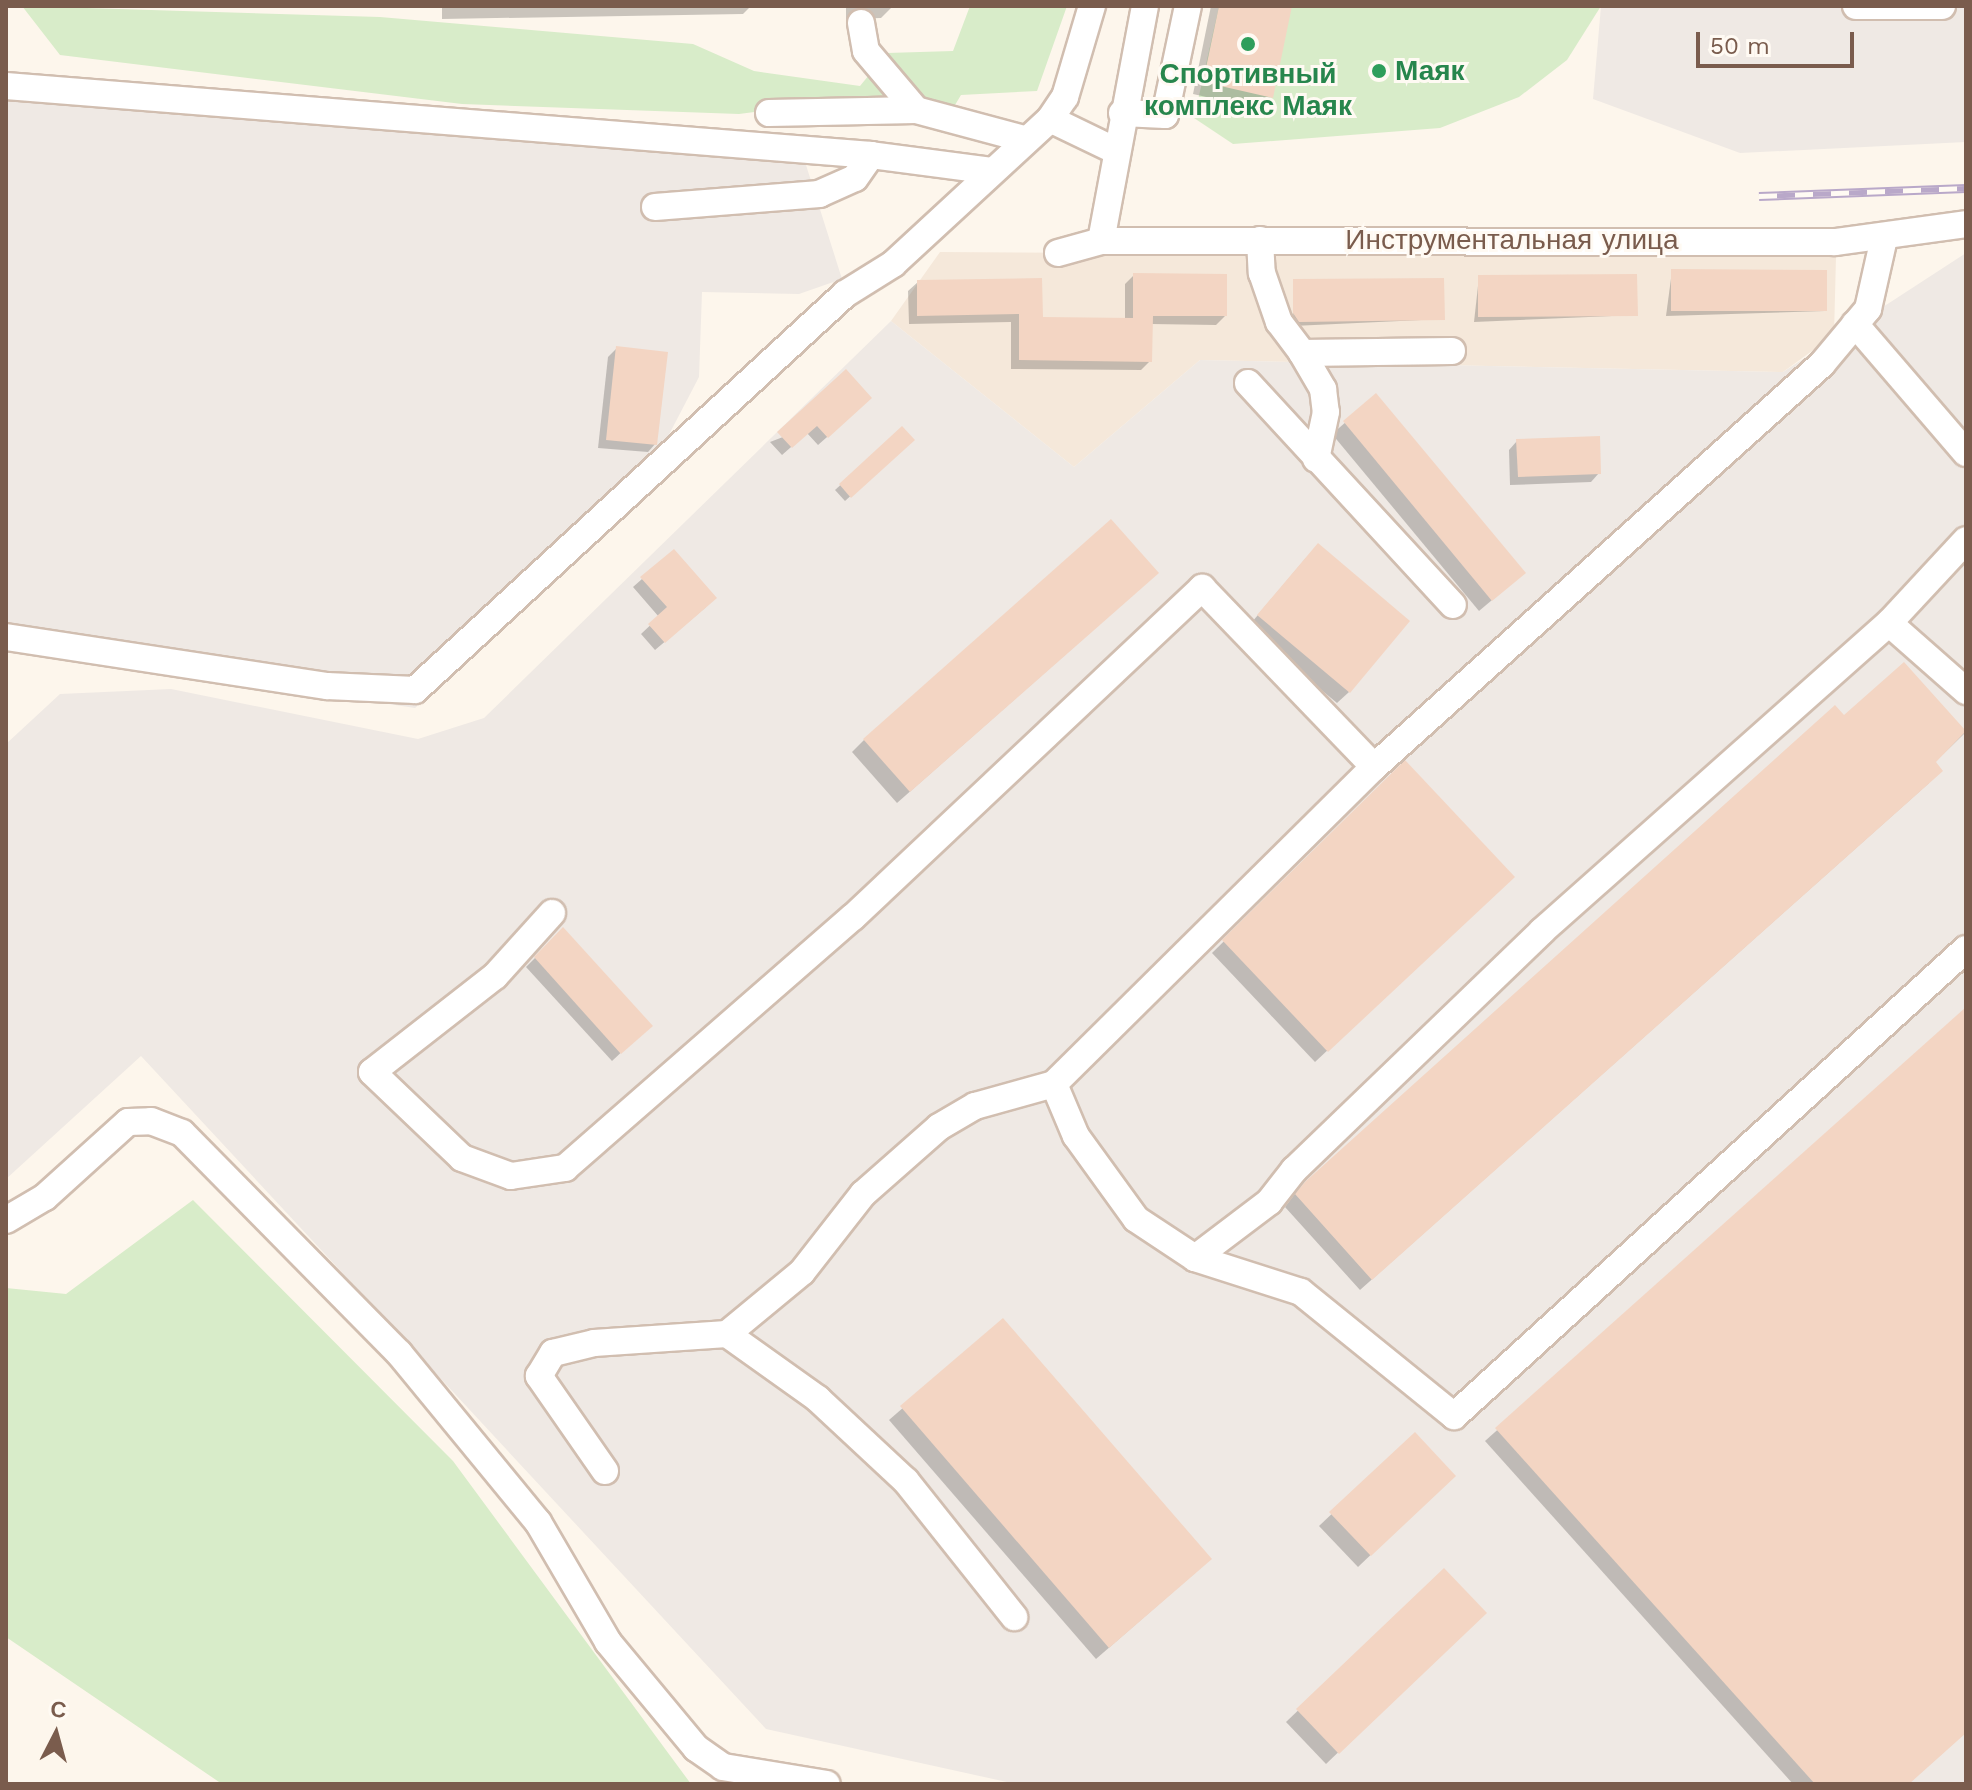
<!DOCTYPE html>
<meta charset="utf-8">
<style>
body{margin:0}
#map{position:relative;width:1972px;height:1790px;overflow:hidden;background:#fdf6ec;font-family:"Work Sans",sans-serif}
div>[style]{position:absolute}
.residential>*{inset:0;background:#f5e8da}
.industrial>*{inset:0;background:#efe9e4}
.green>*{inset:0;background:#d8ecc9}
.shadow>*{inset:0;background:#0003}
.building>*{inset:0;background:#f3d5c3}
.roads{filter:drop-shadow(2px 0 #d1beb0) drop-shadow(-2px 0 #d1beb0) drop-shadow(0 2px #d1beb0) drop-shadow(0 -2px #d1beb0)}
.minor>*{height:26px;margin:-13px;padding:0 13px;transform-origin:13px;border-radius:13px;background:#fff}
.rail>*{height:9px;margin-top:-4.5px;transform-origin:0;background:repeating-linear-gradient(90deg,#fffaf3 0 18px,#b9a8c9 0 36px);box-sizing:border-box;border-block:2px solid #b9a8c9}
.dots>*{width:22px;height:22px;translate:-50% -50%;box-sizing:border-box;border:4px solid #fffaf3;border-radius:50%}
span{translate:-50% -50%;white-space:nowrap;text-align:center;line-height:1.15;-webkit-text-stroke:6px #fffaf3;paint-order:stroke}
.leisure-label{font-size:28px;color:#27864d;font-weight:700}
.left{translate:0 -50%;text-align:left}
.street-label{font-size:28px;color:#7a5c4d}
.frame{position:absolute;inset:0;border:8px solid #7a5c4d;pointer-events:none}
.north{position:absolute;left:16px;top:1694px;width:80px;height:80px;-webkit-text-stroke:6px #fffaf3;paint-order:stroke;rotate:6deg;font-size:22px;font-weight:700;line-height:32px;text-align:center;color:#7a5c4d}
.north::after{content:'';display:block;margin:auto;width:28px;height:36px;background:#7a5c4d;clip-path:polygon(50% 0,100% 100%,50% 72%,0 100%)}
.scale{position:absolute;left:1696px;top:32px;width:158px;height:36px;box-sizing:border-box;border:4px solid #7a5c4d;border-top:0;padding-left:10px;font-size:24px;line-height:28px;white-space:nowrap;color:#7a5c4d;-webkit-text-stroke:6px #fffaf3;paint-order:stroke}
</style>
<div id="map">
<div class="residential">
<div style="clip-path:polygon(940px 252px,1836px 257px,1834px 335px,1783px 372px,1200px 360px,1074px 467px,891px 321px)"></div>
</div>
<div class="industrial">
<div style="clip-path:polygon(1601px 6px,1966px 6px,1966px 142px,1740px 153px,1593px 99px)"></div>
<div style="clip-path:polygon(6px 95px,806px 165px,842px 279px,799px 294px,702px 292px,699px 377px,626px 517px,415px 708px,6px 646px)"></div>
<div style="clip-path:polygon(1966px 253px,1966px 1784px,1016px 1784px,766px 1729px,141px 1056px,6px 1179px,6px 744px,60px 694px,171px 689px,418px 739px,484px 718px,891px 321px,1074px 467px,1200px 360px,1783px 372px)"></div>
</div>
<div class="green">
<div style="clip-path:polygon(22px 6px,380px 17px,693px 44px,754px 71px,860px 86px,887px 53px,953px 51px,970px 6px,1067px 6px,1037px 91px,961px 95px,955px 105px,849px 100px,739px 114px,462px 104px,60px 55px)"></div>
<div style="clip-path:polygon(1219px 6px,1601px 6px,1567px 60px,1519px 97px,1440px 128px,1233px 144px,1194px 118px)"></div>
<div style="clip-path:polygon(193px 1200px,453px 1461px,691px 1784px,222px 1784px,6px 1637px,6px 1288px,66px 1294px)"></div>
</div>
<div class="shadow">
<div style="clip-path:polygon(442px 6px,751px 6px,743px 14px,442px 19px)"></div>
<div style="clip-path:polygon(846px 6px,893px 6px,881px 18px,846px 19px)"></div>
<div style="clip-path:polygon(1211px 6px,1290px 6px,1271px 97px,1259px 109px,1193px 94px)"></div>
<div style="clip-path:polygon(1672px 271px,1825px 311px,1666px 316px)"></div>
<div style="clip-path:polygon(1134px 275px,1225px 316px,1216px 325px,1151px 324px,1150px 361px,1141px 370px,1011px 369px,1011px 322px,909px 324px,908px 291px,918px 282px,1041px 319px,1125px 320px,1125px 284px)"></div>
<div style="clip-path:polygon(1479px 277px,1636px 315px,1474px 322px)"></div>
<div style="clip-path:polygon(1294px 281px,1443px 319px,1293px 326px)"></div>
<div style="clip-path:polygon(617px 348px,656px 443px,648px 452px,598px 448px,608px 357px)"></div>
<div style="clip-path:polygon(1376px 396px,1511px 584px,1479px 611px,1332px 434px)"></div>
<div style="clip-path:polygon(861px 407px,818px 445px,807px 433px,782px 455px,770px 442px)"></div>
<div style="clip-path:polygon(902px 429px,912px 440px,845px 501px,835px 490px)"></div>
<div style="clip-path:polygon(1517px 441px,1599px 473px,1591px 482px,1510px 485px,1509px 450px)"></div>
<div style="clip-path:polygon(1306px 558px,1349px 692px,1337px 703px,1247px 628px)"></div>
<div style="clip-path:polygon(642px 579px,706px 607px,655px 650px,641px 634px,659px 617px,633px 587px)"></div>
<div style="clip-path:polygon(1144px 585px,897px 803px,852px 752px,864px 740px)"></div>
<div style="clip-path:polygon(1904px 665px,1965px 733px,1934px 763px,1929px 783px,1360px 1290px,1285px 1207px,1294px 1195px)"></div>
<div style="clip-path:polygon(1405px 763px,1500px 889px,1315px 1062px,1212px 953px)"></div>
<div style="clip-path:polygon(563px 930px,641px 1034px,612px 1061px,526px 967px)"></div>
<div style="clip-path:polygon(1966px 1010px,1966px 1732px,1908px 1784px,1793px 1784px,1485px 1441px)"></div>
<div style="clip-path:polygon(1003px 1321px,1197px 1571px,1096px 1659px,889px 1420px)"></div>
<div style="clip-path:polygon(1415px 1435px,1442px 1487px,1358px 1567px,1319px 1526px)"></div>
<div style="clip-path:polygon(1444px 1571px,1484px 1613px,1326px 1764px,1286px 1722px)"></div>
</div>
<div class="building">
<div style="clip-path:polygon(1219px 6px,1292px 6px,1273px 98px,1203px 82px)"></div>
<div style="clip-path:polygon(1671px 269px,1827px 270px,1827px 311px,1671px 311px)"></div>
<div style="clip-path:polygon(1133px 273px,1227px 274px,1227px 316px,1153px 316px,1152px 362px,1019px 360px,1019px 314px,917px 316px,917px 280px,1042px 278px,1043px 317px,1133px 318px)"></div>
<div style="clip-path:polygon(1637px 274px,1638px 316px,1478px 317px,1478px 275px)"></div>
<div style="clip-path:polygon(1444px 278px,1445px 320px,1299px 322px,1293px 313px,1293px 279px)"></div>
<div style="clip-path:polygon(616px 346px,668px 352px,657px 445px,606px 440px)"></div>
<div style="clip-path:polygon(846px 369px,872px 398px,828px 438px,817px 426px,792px 448px,777px 432px)"></div>
<div style="clip-path:polygon(1376px 393px,1526px 573px,1492px 601px,1343px 421px)"></div>
<div style="clip-path:polygon(902px 426px,915px 440px,851px 498px,839px 484px)"></div>
<div style="clip-path:polygon(1600px 436px,1601px 474px,1518px 477px,1516px 439px)"></div>
<div style="clip-path:polygon(1111px 519px,1159px 573px,910px 792px,863px 739px)"></div>
<div style="clip-path:polygon(1318px 543px,1410px 621px,1350px 693px,1257px 615px)"></div>
<div style="clip-path:polygon(674px 549px,717px 598px,665px 643px,648px 624px,667px 607px,640px 577px)"></div>
<div style="clip-path:polygon(1904px 662px,1966px 731px,1936px 762px,1943px 771px,1372px 1280px,1295px 1194px,1306px 1181px,1835px 705px,1844px 715px)"></div>
<div style="clip-path:polygon(1405px 760px,1515px 877px,1328px 1052px,1222px 940px)"></div>
<div style="clip-path:polygon(563px 927px,653px 1026px,621px 1054px,534px 957px)"></div>
<div style="clip-path:polygon(1966px 1007px,1966px 1733px,1909px 1784px,1815px 1784px,1495px 1428px)"></div>
<div style="clip-path:polygon(1003px 1318px,1212px 1559px,1109px 1648px,900px 1406px)"></div>
<div style="clip-path:polygon(1415px 1432px,1456px 1476px,1371px 1556px,1329px 1512px)"></div>
<div style="clip-path:polygon(1444px 1568px,1487px 1613px,1339px 1754px,1296px 1709px)"></div>
</div>
<div class="roads">
<div class="minor">
<div style="left:1856px;top:6px;width:86px"></div>
<div style="left:861px;top:23px;width:28px;rotate:80deg"></div>
<div style="left:866px;top:51px;width:77px;rotate:49.7deg"></div>
<div style="left:916px;top:110px;width:112px;rotate:15deg"></div>
<div style="left:6px;top:86px;width:868px;rotate:4.56deg"></div>
<div style="left:871px;top:155px;width:122px;rotate:7.5deg"></div>
<div style="left:769px;top:113px;width:147px;rotate:-1.2deg"></div>
<div style="left:1122px;top:113px;width:43px;rotate:2.7deg"></div>
<div style="left:1165px;top:115px;width:111px;rotate:-78.1deg"></div>
<div style="left:1050px;top:119px;width:71px;rotate:25.8deg"></div>
<div style="left:655px;top:207px;width:165px;rotate:-4.5deg"></div>
<div style="left:819px;top:194px;width:39px;rotate:-24deg"></div>
<div style="left:855px;top:178px;width:28px;rotate:-55deg"></div>
<div style="left:1260px;top:240px;width:33px;rotate:87deg"></div>
<div style="left:1262px;top:273px;width:52px;rotate:70.9deg"></div>
<div style="left:1279px;top:322px;width:39px;rotate:53deg"></div>
<div style="left:1302px;top:353px;width:150px;rotate:-0.8deg"></div>
<div style="left:1101px;top:241px;width:239px;rotate:-79.4deg"></div>
<div style="left:1058px;top:253px;width:45px;rotate:-15.6deg"></div>
<div style="left:1101px;top:241px;width:734px;rotate:0.08deg"></div>
<div style="left:1835px;top:242px;width:132px;rotate:-7.8deg"></div>
<div style="left:1855px;top:324px;width:170px;rotate:49.3deg"></div>
<div style="left:1302px;top:353px;width:42px;rotate:59.7deg"></div>
<div style="left:1323px;top:389px;width:23px;rotate:83deg"></div>
<div style="left:1326px;top:412px;width:48px;rotate:102deg"></div>
<div style="left:1248px;top:383px;width:302px;rotate:47.3deg"></div>
<div style="left:1889px;top:623px;width:113px;rotate:-47.1deg"></div>
<div style="left:6px;top:637px;width:325px;rotate:8.7deg"></div>
<div style="left:327px;top:686px;width:88px;rotate:2.6deg"></div>
<div style="left:415px;top:690px;width:585px;rotate:-42.64deg"></div>
<div style="left:845px;top:294px;width:57px;rotate:-32deg"></div>
<div style="left:893px;top:264px;width:214px;rotate:-42.7deg"></div>
<div style="left:1050px;top:119px;width:27px;rotate:-56deg"></div>
<div style="left:1065px;top:97px;width:95px;rotate:-73.5deg"></div>
<div style="left:1374px;top:767px;width:450px;rotate:135.3deg"></div>
<div style="left:1054px;top:1084px;width:56px;rotate:67.1deg"></div>
<div style="left:1076px;top:1136px;width:102px;rotate:54.1deg"></div>
<div style="left:1136px;top:1219px;width:71px;rotate:33.5deg"></div>
<div style="left:1195px;top:1258px;width:111px;rotate:17.8deg"></div>
<div style="left:1301px;top:1292px;width:197px;rotate:39deg"></div>
<div style="left:1454px;top:1416px;width:693px;rotate:-42.37deg"></div>
<div style="left:552px;top:913px;width:85px;rotate:132.1deg"></div>
<div style="left:495px;top:976px;width:156px;rotate:142deg"></div>
<div style="left:372px;top:1072px;width:124px;rotate:43.7deg"></div>
<div style="left:462px;top:1158px;width:52px;rotate:20.2deg"></div>
<div style="left:511px;top:1176px;width:55px;rotate:-8.4deg"></div>
<div style="left:565px;top:1168px;width:382px;rotate:-41.1deg"></div>
<div style="left:853px;top:917px;width:480px;rotate:-43.3deg"></div>
<div style="left:1202px;top:588px;width:248px;rotate:46.1deg"></div>
<div style="left:1374px;top:767px;width:603px;rotate:-41.97deg"></div>
<div style="left:1822px;top:364px;width:72px;rotate:-50.1deg"></div>
<div style="left:1868px;top:309px;width:73px;rotate:-77.3deg"></div>
<div style="left:6px;top:1220px;width:45px;rotate:-30.5deg"></div>
<div style="left:45px;top:1197px;width:112px;rotate:-42.1deg"></div>
<div style="left:128px;top:1122px;width:23px;rotate:-2deg"></div>
<div style="left:151px;top:1121px;width:33px;rotate:21deg"></div>
<div style="left:182px;top:1133px;width:309px;rotate:45.4deg"></div>
<div style="left:399px;top:1353px;width:219px;rotate:50.6deg"></div>
<div style="left:538px;top:1522px;width:139px;rotate:59.7deg"></div>
<div style="left:608px;top:1642px;width:138px;rotate:50.3deg"></div>
<div style="left:696px;top:1748px;width:33px;rotate:35deg"></div>
<div style="left:723px;top:1767px;width:105px;rotate:9.3deg"></div>
<div style="left:1195px;top:1258px;width:93px;rotate:-37.1deg"></div>
<div style="left:1269px;top:1202px;width:41px;rotate:-52deg"></div>
<div style="left:1294px;top:1170px;width:344px;rotate:-43.9deg"></div>
<div style="left:1542px;top:931px;width:464px;rotate:-41.6deg"></div>
<div style="left:1889px;top:623px;width:103px;rotate:41.4deg"></div>
<div style="left:727px;top:1334px;width:112px;rotate:35.5deg"></div>
<div style="left:818px;top:1399px;width:120px;rotate:43deg"></div>
<div style="left:906px;top:1481px;width:174px;rotate:51.5deg"></div>
<div style="left:605px;top:1471px;width:116px;rotate:-124.8deg"></div>
<div style="left:539px;top:1376px;width:27px;rotate:-59deg"></div>
<div style="left:553px;top:1353px;width:42px;rotate:-13.7deg"></div>
<div style="left:594px;top:1343px;width:133px;rotate:-3.9deg"></div>
<div style="left:727px;top:1334px;width:97px;rotate:-39.6deg"></div>
<div style="left:802px;top:1272px;width:99px;rotate:-52deg"></div>
<div style="left:863px;top:1194px;width:101px;rotate:-41.4deg"></div>
<div style="left:939px;top:1127px;width:42px;rotate:-30.3deg"></div>
<div style="left:975px;top:1106px;width:82px;rotate:-15.6deg"></div>
</div>
</div>
<div class="rail">
<div style="left:1759px;top:196px;width:207px;rotate:-2.2deg"></div>
</div>
<div class="dots">
<div style="left:1248px;top:44px;background:#2e9e5b"></div>
<div style="left:1379px;top:71px;background:#2e9e5b"></div>
</div>
<div class="leisure-label">
<span class="left" style="left:1395px;top:71px">Маяк</span>
<span style="left:1248px;top:90px">Спортивный<br>комплекс Маяк</span>
</div>
<div class="street-label">
<span style="left:1512px;top:240px">Инструментальная улица</span>
</div>
<div class="frame"></div>
<div class="north">С</div>
<div class="scale">50 m</div>
</div>
